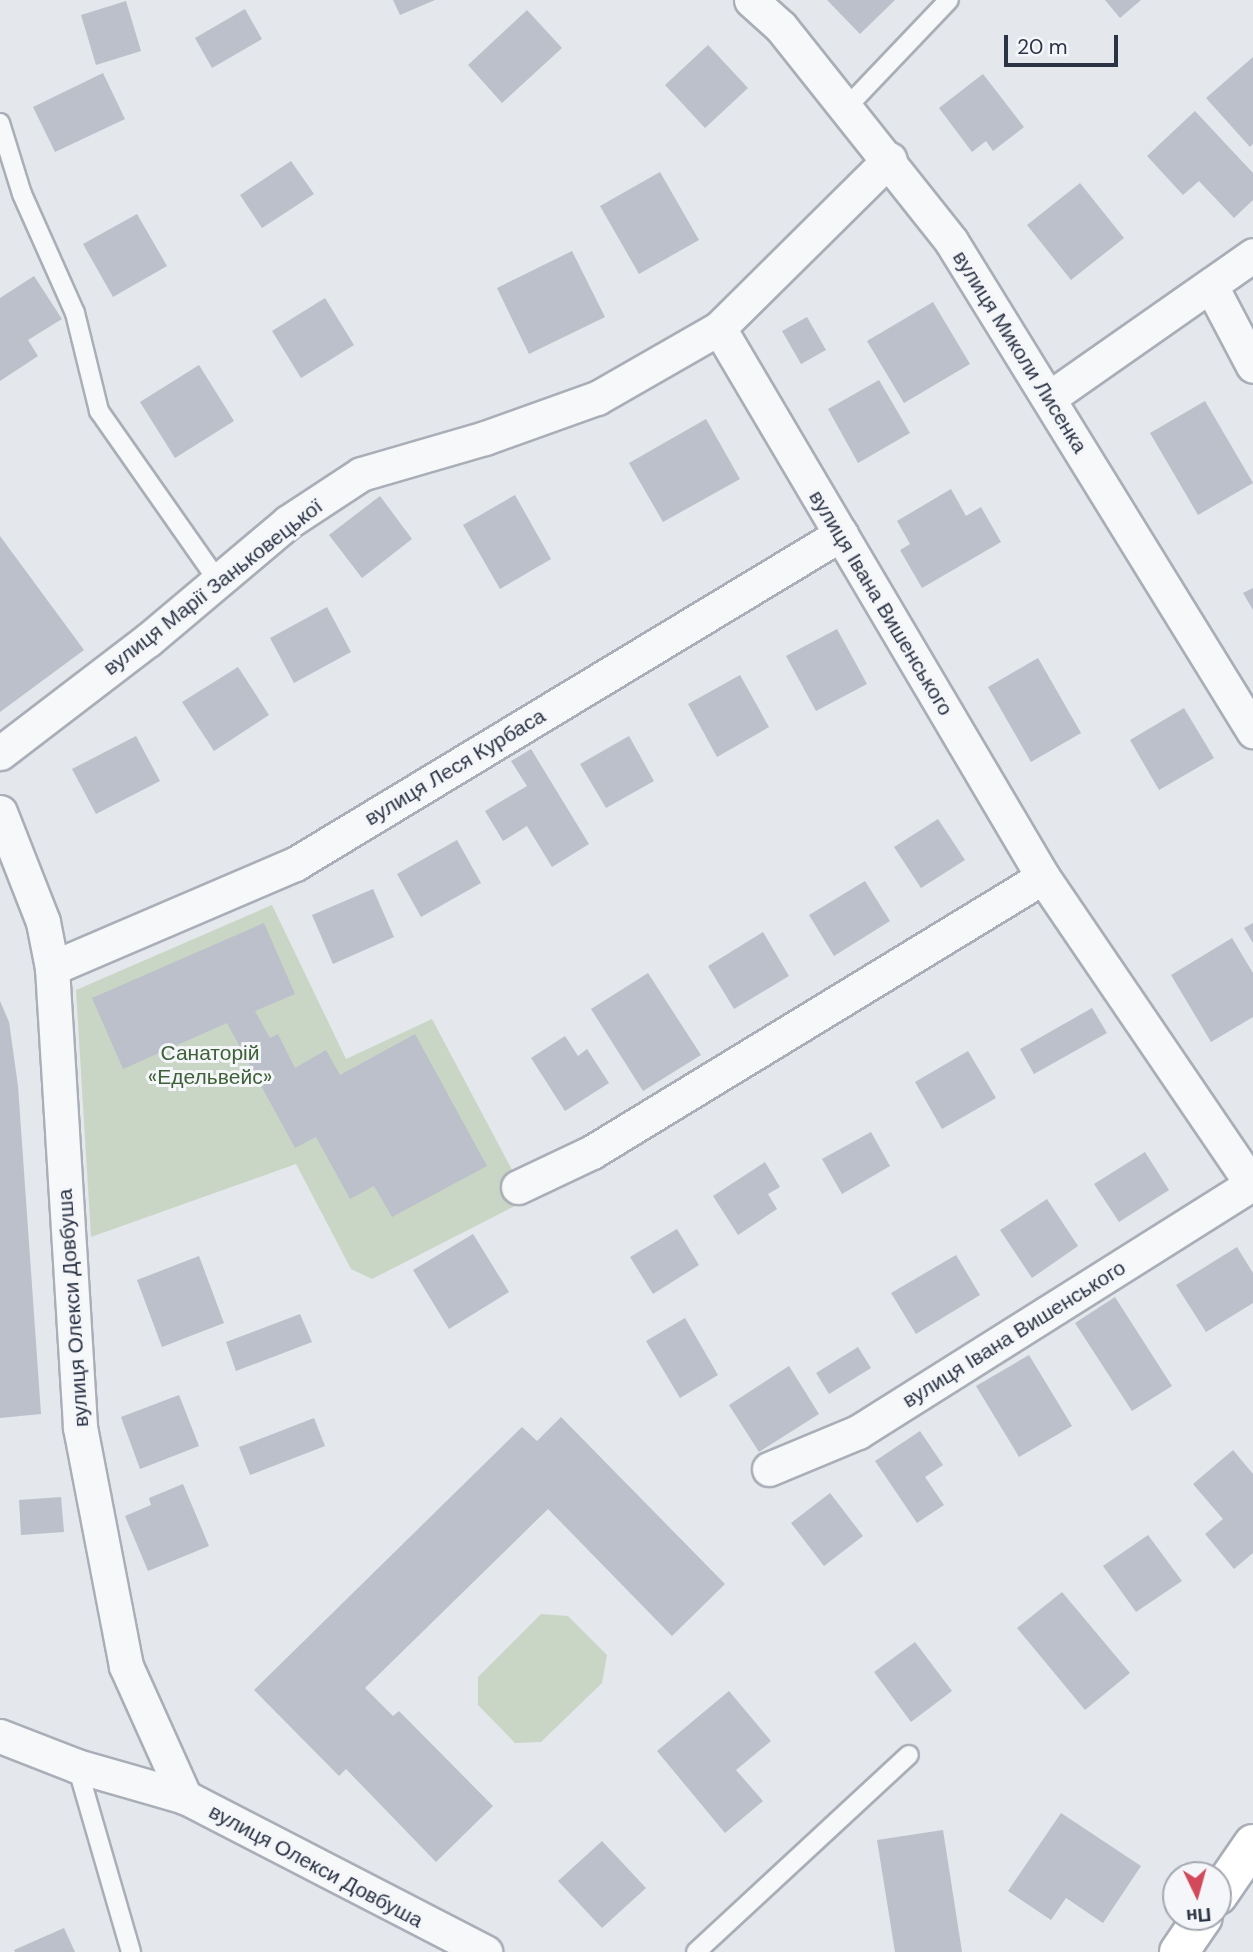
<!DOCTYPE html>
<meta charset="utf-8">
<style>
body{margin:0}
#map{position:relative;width:1253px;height:1952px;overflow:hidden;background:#e4e7ec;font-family:"DM Sans",sans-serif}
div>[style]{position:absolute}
.green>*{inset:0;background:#c9d6c5}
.building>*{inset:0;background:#bbc0ca}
.roads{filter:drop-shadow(2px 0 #a9aeb7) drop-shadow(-2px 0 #a9aeb7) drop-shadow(0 2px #a9aeb7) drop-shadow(0 -2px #a9aeb7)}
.service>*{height:18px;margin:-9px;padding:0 9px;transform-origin:9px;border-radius:9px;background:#f7f8fa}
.minor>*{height:33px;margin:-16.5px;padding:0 16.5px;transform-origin:16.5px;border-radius:16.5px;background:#f7f8fa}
.secondary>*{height:38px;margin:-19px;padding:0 19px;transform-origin:19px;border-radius:19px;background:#fff}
span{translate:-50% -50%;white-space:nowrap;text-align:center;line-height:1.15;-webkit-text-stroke:6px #f4f6f9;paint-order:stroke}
.street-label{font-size:21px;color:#2b3445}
.park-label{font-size:21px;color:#3f6138}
.north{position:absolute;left:1162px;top:1861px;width:70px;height:70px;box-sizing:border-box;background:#f4f6f9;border:2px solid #a4a8b1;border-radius:50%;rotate:175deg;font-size:19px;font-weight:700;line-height:28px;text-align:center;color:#2b3445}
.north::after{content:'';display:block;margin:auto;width:24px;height:32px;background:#d1495b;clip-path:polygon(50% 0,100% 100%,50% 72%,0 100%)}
.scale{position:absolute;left:1004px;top:35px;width:114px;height:32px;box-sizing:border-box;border:4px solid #2b3445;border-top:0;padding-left:9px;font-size:21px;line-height:24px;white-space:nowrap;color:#2b3445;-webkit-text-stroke:5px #f4f6f9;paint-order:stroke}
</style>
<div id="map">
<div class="green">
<div style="clip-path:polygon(272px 905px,346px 1059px,432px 1019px,518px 1181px,519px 1204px,372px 1279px,351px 1269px,296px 1164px,91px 1237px,76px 990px)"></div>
<div style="clip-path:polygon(541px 1614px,568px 1616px,607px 1655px,602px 1683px,541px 1742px,515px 1743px,478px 1705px,478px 1677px)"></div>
</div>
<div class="building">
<div style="clip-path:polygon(393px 0,435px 0,400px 15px)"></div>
<div style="clip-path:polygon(827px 0,895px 0,860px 34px)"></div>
<div style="clip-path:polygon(1105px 0,1141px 0,1120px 18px)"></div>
<div style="clip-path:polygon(126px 1px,141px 51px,96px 65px,81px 15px)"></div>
<div style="clip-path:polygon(245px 9px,262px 39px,212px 68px,195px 38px)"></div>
<div style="clip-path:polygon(527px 10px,562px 48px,502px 103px,468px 65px)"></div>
<div style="clip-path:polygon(708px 45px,748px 88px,705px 128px,665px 85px)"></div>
<div style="clip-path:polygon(1253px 57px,1253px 144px,1250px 147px,1206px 98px)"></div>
<div style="clip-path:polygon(103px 73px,125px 119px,55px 152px,33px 107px)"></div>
<div style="clip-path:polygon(983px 74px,1024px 127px,993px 151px,986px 141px,972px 152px,939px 108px)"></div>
<div style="clip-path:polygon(1195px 111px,1253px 173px,1253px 200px,1234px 218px,1199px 181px,1183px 195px,1147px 156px)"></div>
<div style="clip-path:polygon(291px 161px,314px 194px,262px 228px,240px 195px)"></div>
<div style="clip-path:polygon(660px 172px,699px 240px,639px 274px,600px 206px)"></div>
<div style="clip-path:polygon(1080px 183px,1124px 238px,1071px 280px,1027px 225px)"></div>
<div style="clip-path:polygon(137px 214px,167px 266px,113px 297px,83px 244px)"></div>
<div style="clip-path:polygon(572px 251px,605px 317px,529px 354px,497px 288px)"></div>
<div style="clip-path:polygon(34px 276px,62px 319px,28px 340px,38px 356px,0 381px,0 298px)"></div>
<div style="clip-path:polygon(325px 298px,354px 345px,301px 378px,272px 331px)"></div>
<div style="clip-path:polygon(933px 302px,970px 364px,904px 403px,867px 341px)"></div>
<div style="clip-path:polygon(807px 317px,826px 350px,801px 364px,782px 331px)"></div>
<div style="clip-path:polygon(199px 365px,234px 421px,175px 458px,140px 402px)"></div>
<div style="clip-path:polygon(879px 380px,910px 433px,858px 463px,828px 409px)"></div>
<div style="clip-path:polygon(1205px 401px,1253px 483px,1198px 515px,1150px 433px)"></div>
<div style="clip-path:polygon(706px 419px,740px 479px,663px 522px,629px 463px)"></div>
<div style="clip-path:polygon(951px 489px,966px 516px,981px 507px,1001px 542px,922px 588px,900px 550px,910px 544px,897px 521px)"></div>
<div style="clip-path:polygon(515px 495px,551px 559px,500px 589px,463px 525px)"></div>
<div style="clip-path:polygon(380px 496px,412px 539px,362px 578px,329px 535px)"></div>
<div style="clip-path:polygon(0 536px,84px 650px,0 712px)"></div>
<div style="clip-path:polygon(1253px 588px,1253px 610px,1243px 593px)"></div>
<div style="clip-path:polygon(327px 607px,351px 652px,294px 683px,270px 638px)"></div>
<div style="clip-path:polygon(837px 629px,867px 684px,816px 711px,786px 656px)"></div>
<div style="clip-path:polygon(1038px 658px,1081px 733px,1031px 762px,988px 687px)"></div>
<div style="clip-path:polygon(238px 667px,269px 715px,214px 751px,182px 702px)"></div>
<div style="clip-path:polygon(740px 675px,769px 727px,717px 757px,688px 704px)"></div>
<div style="clip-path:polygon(1184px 708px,1214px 758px,1159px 790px,1130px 740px)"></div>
<div style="clip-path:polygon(136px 736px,160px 781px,96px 814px,72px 769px)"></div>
<div style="clip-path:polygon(629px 736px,654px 781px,606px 808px,580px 764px)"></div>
<div style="clip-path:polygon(531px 749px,589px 844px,552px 867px,527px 826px,503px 841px,485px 811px,527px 786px,511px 761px)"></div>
<div style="clip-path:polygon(938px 819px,965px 860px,921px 888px,894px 847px)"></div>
<div style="clip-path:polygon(457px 840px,481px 883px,421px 917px,397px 874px)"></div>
<div style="clip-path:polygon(865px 881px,890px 921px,834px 956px,809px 915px)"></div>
<div style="clip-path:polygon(373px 889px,394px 937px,333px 964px,312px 915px)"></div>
<div style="clip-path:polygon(264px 923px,295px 994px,255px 1011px,270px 1038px,278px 1034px,295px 1068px,326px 1050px,340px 1075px,415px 1034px,487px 1166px,392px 1217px,374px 1186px,350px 1199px,316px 1137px,295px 1148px,227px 1023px,123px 1069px,92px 998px)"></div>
<div style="clip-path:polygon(1253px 923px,1253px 943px,1244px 928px)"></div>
<div style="clip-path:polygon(763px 932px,789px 976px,734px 1009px,708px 966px)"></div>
<div style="clip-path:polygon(1232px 938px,1253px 973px,1253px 1017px,1211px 1042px,1171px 975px)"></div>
<div style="clip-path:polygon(648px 973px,701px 1055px,643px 1091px,591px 1009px)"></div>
<div style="clip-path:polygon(0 1001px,9px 1022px,18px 1086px,41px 1414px,0 1418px)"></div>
<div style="clip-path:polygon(1092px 1008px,1107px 1033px,1034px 1074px,1020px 1049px)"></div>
<div style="clip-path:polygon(565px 1036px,578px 1056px,587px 1049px,609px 1083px,565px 1111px,531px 1058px)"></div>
<div style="clip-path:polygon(968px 1051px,996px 1098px,942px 1129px,915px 1082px)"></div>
<div style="clip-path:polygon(871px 1132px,890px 1166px,842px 1194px,822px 1159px)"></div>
<div style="clip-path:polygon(1145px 1152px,1169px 1190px,1119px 1222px,1094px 1184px)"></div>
<div style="clip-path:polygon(765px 1162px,780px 1187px,768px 1194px,777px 1209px,738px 1235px,713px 1196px)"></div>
<div style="clip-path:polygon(1047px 1199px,1078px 1246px,1032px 1278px,1000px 1230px)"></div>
<div style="clip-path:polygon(677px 1229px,699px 1265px,653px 1294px,630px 1257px)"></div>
<div style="clip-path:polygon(473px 1234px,509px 1292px,449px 1329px,413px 1270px)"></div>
<div style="clip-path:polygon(1237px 1247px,1253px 1273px,1253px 1303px,1206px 1332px,1176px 1285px)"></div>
<div style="clip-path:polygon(956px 1255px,980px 1295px,916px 1334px,891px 1293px)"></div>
<div style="clip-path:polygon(199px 1256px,224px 1323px,162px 1347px,137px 1280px)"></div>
<div style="clip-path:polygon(1115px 1297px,1172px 1386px,1132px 1411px,1075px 1323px)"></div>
<div style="clip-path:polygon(300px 1314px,312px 1342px,236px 1371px,226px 1342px)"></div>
<div style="clip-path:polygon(685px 1318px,718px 1375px,680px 1398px,646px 1341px)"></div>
<div style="clip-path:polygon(858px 1347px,871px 1368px,829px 1394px,816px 1373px)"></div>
<div style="clip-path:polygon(1029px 1355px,1072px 1426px,1019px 1457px,976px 1386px)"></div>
<div style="clip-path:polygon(789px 1366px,819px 1414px,759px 1452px,729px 1405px)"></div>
<div style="clip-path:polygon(179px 1395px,199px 1446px,140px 1469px,121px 1417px)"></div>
<div style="clip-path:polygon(561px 1417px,725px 1584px,672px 1636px,548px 1509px,365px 1688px,393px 1716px,399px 1711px,493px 1806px,436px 1862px,346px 1769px,339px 1776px,254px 1690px,522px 1427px,537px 1441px)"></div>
<div style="clip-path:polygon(314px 1418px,325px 1446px,250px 1475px,239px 1447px)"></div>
<div style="clip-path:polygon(920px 1431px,943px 1465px,925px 1477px,944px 1505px,917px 1523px,875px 1461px)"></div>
<div style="clip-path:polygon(1233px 1450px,1253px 1474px,1253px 1553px,1234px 1569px,1205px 1534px,1223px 1519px,1193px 1484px)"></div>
<div style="clip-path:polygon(183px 1484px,209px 1546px,148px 1571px,125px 1516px,151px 1505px,149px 1498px)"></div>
<div style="clip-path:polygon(830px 1493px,863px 1536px,824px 1566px,791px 1523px)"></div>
<div style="clip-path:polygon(61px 1497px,64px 1532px,21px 1535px,19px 1500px)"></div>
<div style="clip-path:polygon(1148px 1535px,1182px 1581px,1136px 1612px,1103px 1566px)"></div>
<div style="clip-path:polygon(1062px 1592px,1130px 1673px,1085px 1710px,1017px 1628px)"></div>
<div style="clip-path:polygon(915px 1642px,952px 1691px,911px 1722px,874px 1672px)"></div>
<div style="clip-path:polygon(729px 1691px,771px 1741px,736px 1770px,763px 1801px,725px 1833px,657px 1751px)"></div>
<div style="clip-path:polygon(1061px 1813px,1141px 1866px,1103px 1923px,1066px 1898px,1051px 1920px,1008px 1891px)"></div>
<div style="clip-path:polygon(943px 1830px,962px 1952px,895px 1952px,877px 1840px)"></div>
<div style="clip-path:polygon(602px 1841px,646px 1888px,602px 1928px,558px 1881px)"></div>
<div style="clip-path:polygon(64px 1928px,75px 1952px,15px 1952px,14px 1950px)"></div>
</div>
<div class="roads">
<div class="service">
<div style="left:846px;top:108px;width:149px;rotate:-46.4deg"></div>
<div style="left:0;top:123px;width:74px;rotate:72.8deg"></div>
<div style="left:22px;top:194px;width:130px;rotate:66deg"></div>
<div style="left:75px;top:313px;width:101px;rotate:76.2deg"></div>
<div style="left:99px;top:411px;width:208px;rotate:55deg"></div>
<div style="left:77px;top:1766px;width:194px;rotate:73.8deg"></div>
<div style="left:696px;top:1952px;width:290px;rotate:-42.8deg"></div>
</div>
<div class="minor">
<div style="left:751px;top:0;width:40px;rotate:42deg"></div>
<div style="left:781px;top:27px;width:273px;rotate:51.5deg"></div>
<div style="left:951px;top:241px;width:576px;rotate:58.35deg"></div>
<div style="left:1211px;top:286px;width:90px;rotate:62.3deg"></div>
<div style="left:719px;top:328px;width:637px;rotate:59.45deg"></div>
<div style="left:1043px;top:877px;width:374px;rotate:55.8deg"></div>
<div style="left:1049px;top:398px;width:249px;rotate:-35deg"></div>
<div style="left:0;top:753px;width:186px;rotate:-37.4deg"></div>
<div style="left:148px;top:640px;width:183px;rotate:-40.1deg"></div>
<div style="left:288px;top:522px;width:87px;rotate:-33.3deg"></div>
<div style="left:361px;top:474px;width:129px;rotate:-16.2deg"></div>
<div style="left:485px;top:438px;width:119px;rotate:-19.7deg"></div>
<div style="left:597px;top:398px;width:141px;rotate:-29.8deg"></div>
<div style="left:719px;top:328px;width:240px;rotate:-44.7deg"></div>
<div style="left:0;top:812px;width:118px;rotate:68.6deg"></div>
<div style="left:43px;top:922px;width:47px;rotate:78.9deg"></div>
<div style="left:52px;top:968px;width:460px;rotate:86.5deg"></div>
<div style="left:80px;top:1427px;width:243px;rotate:79.1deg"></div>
<div style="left:126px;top:1666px;width:144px;rotate:65.8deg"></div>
<div style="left:52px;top:968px;width:264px;rotate:-23.2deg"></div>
<div style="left:295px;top:864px;width:638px;rotate:-31.15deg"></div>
<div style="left:518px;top:1187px;width:82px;rotate:-25.3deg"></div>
<div style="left:592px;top:1152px;width:528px;rotate:-31.37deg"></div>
<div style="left:769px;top:1469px;width:96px;rotate:-22.6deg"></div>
<div style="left:858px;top:1432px;width:466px;rotate:-32.2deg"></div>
<div style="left:0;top:1736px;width:83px;rotate:21.3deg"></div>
<div style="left:77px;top:1766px;width:112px;rotate:16deg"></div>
<div style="left:185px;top:1797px;width:338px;rotate:27.3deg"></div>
</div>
<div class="secondary">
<div style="left:1218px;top:1895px;width:62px;rotate:-55.5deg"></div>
<div style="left:1179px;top:1952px;width:42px;rotate:-55.6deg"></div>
</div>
</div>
<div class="street-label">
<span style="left:1020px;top:352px;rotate:58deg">вулиця Миколи Лисенка</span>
<span style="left:213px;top:587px;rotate:-38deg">вулиця Марії Заньковецької</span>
<span style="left:881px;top:603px;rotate:59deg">вулиця Івана Вишенського</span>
<span style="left:455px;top:767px;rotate:-31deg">вулиця Леся Курбаса</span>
<span style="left:73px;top:1308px;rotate:-94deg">вулиця Олекси Довбуша</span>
<span style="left:1014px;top:1334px;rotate:-32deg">вулиця Івана Вишенського</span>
<span style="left:316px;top:1866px;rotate:28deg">вулиця Олекси Довбуша</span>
</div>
<div class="park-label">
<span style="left:210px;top:1065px">Санаторій<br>«Едельвейс»</span>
</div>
<div class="north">Пн</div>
<div class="scale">20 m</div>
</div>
